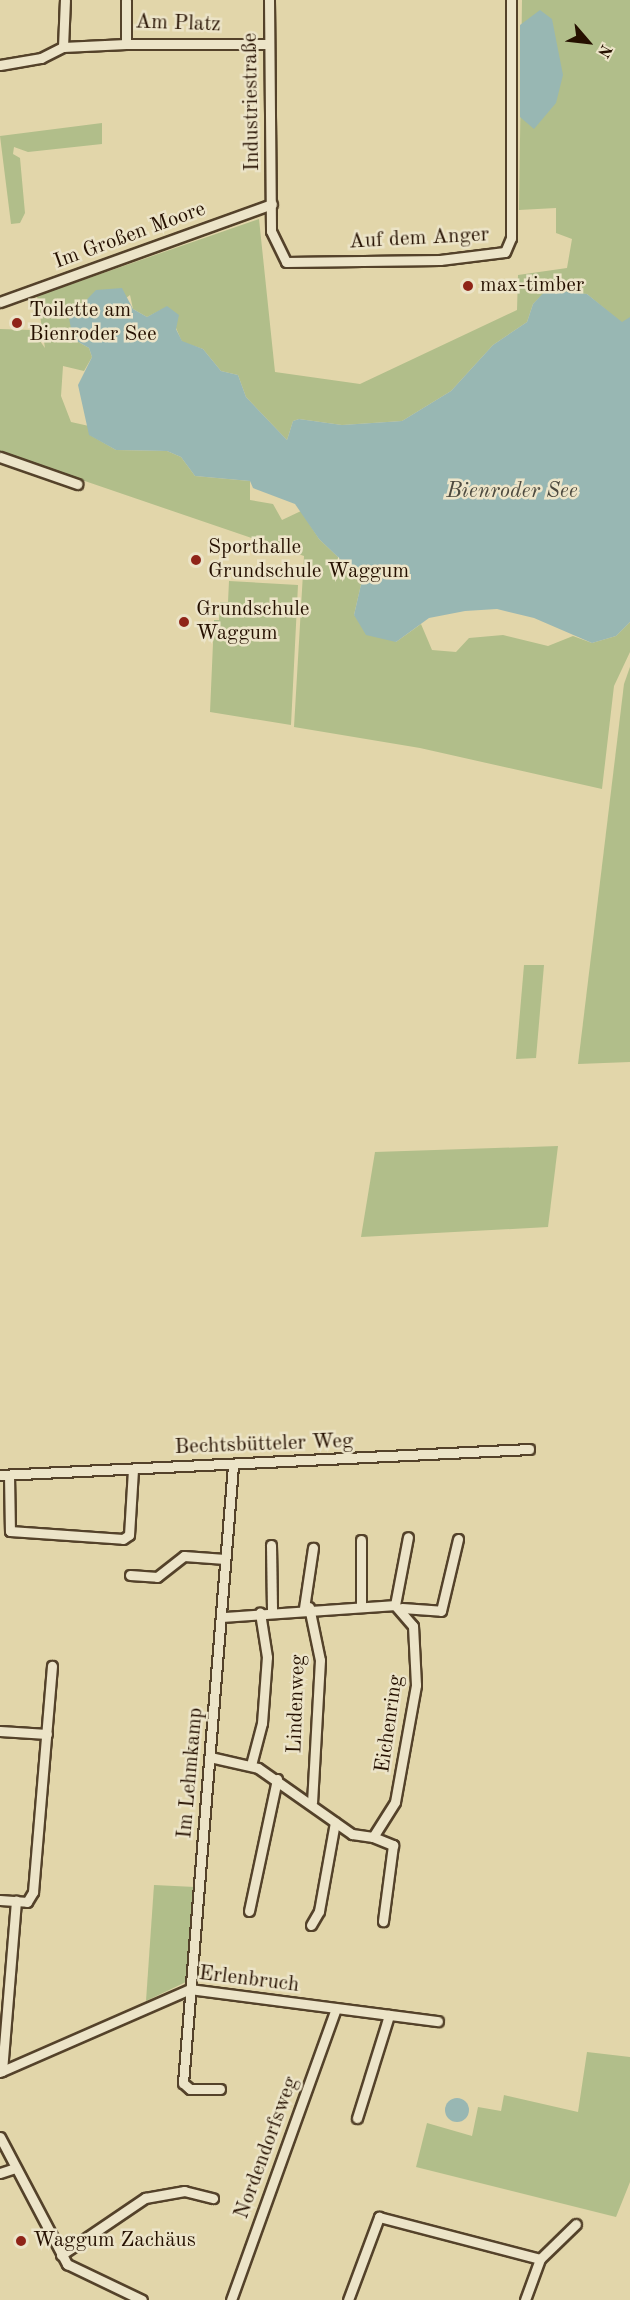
<!DOCTYPE html>
<meta charset="utf-8">
<style>
body{margin:0}
#map{position:relative;width:630px;height:2300px;overflow:hidden;background:#e2d6aa;font-family:"Old Standard TT",serif}
div>[style]{position:absolute}
.green>*{inset:0;background:#b1be8a}
.water>*{inset:0;background:#98b7b3}
.round{border-radius:50%}
.roads{filter:drop-shadow(2px 0 #54422a) drop-shadow(-2px 0 #54422a) drop-shadow(0 2px #54422a) drop-shadow(0 -2px #54422a)}
.minor>*{height:9px;margin:-4.5px;padding:0 4.5px;transform-origin:4.5px;border-radius:4.5px;background:#ece4c8}
.dots>*{width:16px;height:16px;translate:-50% -50%;box-sizing:border-box;border:3px solid #ece4c8;border-radius:50%}
span{translate:-50% -50%;white-space:nowrap;text-align:center;line-height:1.15;-webkit-text-stroke:5px #ece4c8;paint-order:stroke}
.street-label{font-size:21px;color:#251000}
.poi-label{font-size:21px;color:#251000}
.left{translate:0 -50%;text-align:left}
.water-label{font-size:22px;color:#4d4a3f;font-style:italic}
.north{position:absolute;left:558px;top:12px;width:60px;height:60px;-webkit-text-stroke:4px #ece4c8;paint-order:stroke;rotate:118deg;font-size:16px;font-weight:700;line-height:24px;text-align:center;color:#251000}
.north::after{content:'';display:block;margin:auto;width:21px;height:27px;background:#251000;clip-path:polygon(50% 0,100% 100%,50% 72%,0 100%)}
</style>
<div id="map">
<div class="green">
<div style="clip-path:polygon(522px 0,630px 0,630px 318px,622px 323px,587px 294px,547px 290px,533px 304px,527px 322px,493px 345px,451px 391px,402px 421px,342px 425px,299px 419px,293px 421px,287px 440px,246px 397px,238px 375px,221px 371px,203px 349px,182px 342px,167px 307px,147px 317px,133px 309px,130px 295px,73px 339px,89px 348px,92px 357px,84px 371px,63px 366px,61px 396px,71px 422px,89px 426px,90px 435px,116px 450px,167px 451px,181px 457px,195px 476px,250px 481px,250px 500px,273px 504px,282px 520px,301px 511px,319px 539px,362px 580px,354px 615px,396px 642px,421px 624px,432px 650px,456px 652px,469px 638px,503px 635px,548px 646px,573px 636px,592px 643px,616px 636px,630px 622px,630px 652px,614px 686px,602px 789px,420px 748px,294px 727px,304px 556px,0 452px,0 329px,32px 330px,45px 348px,37px 296px,259px 219px,275px 372px,360px 384px,517px 310px,518px 275px,567px 268px,572px 239px,556px 233px,556px 208px,519px 210px)"></div>
<div style="clip-path:polygon(102px 123px,102px 144px,28px 152px,14px 147px,13px 154px,20px 158px,25px 213px,20px 223px,11px 224px,0 136px)"></div>
<div style="clip-path:polygon(229px 581px,298px 585px,291px 725px,210px 712px,214px 620px,219px 620px,220px 602px,228px 602px)"></div>
<div style="clip-path:polygon(630px 667px,630px 1062px,578px 1064px,624px 684px)"></div>
<div style="clip-path:polygon(524px 965px,544px 965px,536px 1058px,516px 1059px)"></div>
<div style="clip-path:polygon(558px 1146px,548px 1227px,361px 1237px,375px 1152px)"></div>
<div style="clip-path:polygon(154px 1885px,195px 1887px,186px 1982px,146px 2001px)"></div>
<div style="clip-path:polygon(587px 2052px,630px 2057px,630px 2182px,616px 2217px,416px 2167px,427px 2123px,472px 2136px,478px 2107px,501px 2111px,504px 2095px,578px 2112px)"></div>
</div>
<div class="water">
<div style="clip-path:polygon(540px 10px,552px 19px,563px 75px,556px 103px,534px 129px,520px 117px,520px 25px)"></div>
<div style="clip-path:polygon(122px 288px,133px 309px,147px 317px,167px 306px,179px 315px,176px 329px,182px 341px,203px 349px,221px 371px,238px 375px,246px 397px,287px 440px,293px 421px,299px 419px,342px 425px,402px 421px,451px 391px,493px 345px,527px 322px,533px 304px,547px 289px,587px 294px,622px 322px,630px 317px,630px 622px,616px 636px,592px 643px,534px 618px,497px 609px,465px 611px,429px 618px,396px 642px,366px 635px,354px 615px,362px 580px,319px 539px,295px 504px,253px 488px,250px 481px,195px 476px,181px 457px,167px 451px,116px 450px,89px 435px,78px 385px,92px 357px,89px 348px,73px 339px,69px 318px,96px 290px)"></div>
<div class="round" style="left:445px;top:2098px;width:24px;height:24px"></div>
</div>
<div class="roads">
<div class="minor">
<div style="left:126px;top:0;width:44px;rotate:90deg"></div>
<div style="left:126px;top:44px;width:143px"></div>
<div style="left:269px;top:0;width:231px;rotate:89.5deg"></div>
<div style="left:271px;top:231px;width:34px;rotate:64deg"></div>
<div style="left:286px;top:262px;width:154px;rotate:-0.7deg"></div>
<div style="left:440px;top:260px;width:65px;rotate:-7deg"></div>
<div style="left:505px;top:252px;width:15px;rotate:-67deg"></div>
<div style="left:511px;top:238px;width:238px;rotate:-90deg"></div>
<div style="left:63px;top:47px;width:47px;rotate:-87.6deg"></div>
<div style="left:0;top:65px;width:42px;rotate:-9.7deg"></div>
<div style="left:41px;top:58px;width:25px;rotate:-27deg"></div>
<div style="left:63px;top:47px;width:63px;rotate:-2.7deg"></div>
<div style="left:0;top:302px;width:289px;rotate:-19.8deg"></div>
<div style="left:0;top:457px;width:82px;rotate:19.3deg"></div>
<div style="left:0;top:1475px;width:530px;rotate:-2.81deg"></div>
<div style="left:9px;top:1475px;width:56px;rotate:89deg"></div>
<div style="left:10px;top:1531px;width:113px;rotate:4deg"></div>
<div style="left:123px;top:1539px;width:7px;rotate:-34deg"></div>
<div style="left:129px;top:1535px;width:66px;rotate:-86.5deg"></div>
<div style="left:361px;top:1540px;width:63px;rotate:90deg"></div>
<div style="left:271px;top:1545px;width:66px;rotate:89.1deg"></div>
<div style="left:130px;top:1575px;width:27px;rotate:4deg"></div>
<div style="left:157px;top:1577px;width:34px;rotate:-38deg"></div>
<div style="left:184px;top:1556px;width:41px;rotate:4.2deg"></div>
<div style="left:395px;top:1605px;width:69px;rotate:-79.2deg"></div>
<div style="left:309px;top:1607px;width:54px;rotate:78.3deg"></div>
<div style="left:320px;top:1660px;width:142px;rotate:93.2deg"></div>
<div style="left:304px;top:1608px;width:61px;rotate:-81.5deg"></div>
<div style="left:402px;top:1608px;width:39px;rotate:4deg"></div>
<div style="left:441px;top:1611px;width:74px;rotate:-76.7deg"></div>
<div style="left:0;top:1731px;width:47px;rotate:3.7deg"></div>
<div style="left:210px;top:1757px;width:49px;rotate:12.9deg"></div>
<div style="left:258px;top:1768px;width:115px;rotate:35.1deg"></div>
<div style="left:352px;top:1834px;width:21px;rotate:8deg"></div>
<div style="left:373px;top:1837px;width:41px;rotate:-57.8deg"></div>
<div style="left:395px;top:1802px;width:119px;rotate:-79.8deg"></div>
<div style="left:416px;top:1685px;width:59px;rotate:-92.9deg"></div>
<div style="left:413px;top:1626px;width:28px;rotate:-131deg"></div>
<div style="left:395px;top:1605px;width:173px;rotate:176deg"></div>
<div style="left:251px;top:1765px;width:43px;rotate:-75.3deg"></div>
<div style="left:262px;top:1723px;width:66px;rotate:-85.7deg"></div>
<div style="left:267px;top:1657px;width:45px;rotate:-99deg"></div>
<div style="left:373px;top:1837px;width:22px;rotate:22deg"></div>
<div style="left:393px;top:1845px;width:77px;rotate:97.5deg"></div>
<div style="left:0;top:1900px;width:27px;rotate:4deg"></div>
<div style="left:27px;top:1902px;width:12px;rotate:-59deg"></div>
<div style="left:33px;top:1892px;width:227px;rotate:-85.2deg"></div>
<div style="left:249px;top:1911px;width:135px;rotate:-78deg"></div>
<div style="left:311px;top:1925px;width:16px;rotate:-60deg"></div>
<div style="left:319px;top:1911px;width:90px;rotate:-79.8deg"></div>
<div style="left:2px;top:2071px;width:171px;rotate:-85.3deg"></div>
<div style="left:0;top:2072px;width:207px;rotate:-23.6deg"></div>
<div style="left:190px;top:1989px;width:250px;rotate:7.4deg"></div>
<div style="left:220px;top:2089px;width:30px;rotate:180deg"></div>
<div style="left:190px;top:2089px;width:9px;rotate:-139deg"></div>
<div style="left:183px;top:2083px;width:620px;rotate:-85.37deg"></div>
<div style="left:357px;top:2118px;width:108px;rotate:-72.7deg"></div>
<div style="left:0;top:2137px;width:144px;rotate:62.2deg"></div>
<div style="left:67px;top:2264px;width:83px;rotate:25.6deg"></div>
<div style="left:0;top:2173px;width:16px;rotate:-18deg"></div>
<div style="left:61px;top:2255px;width:102px;rotate:-34.2deg"></div>
<div style="left:145px;top:2198px;width:40px;rotate:-10deg"></div>
<div style="left:184px;top:2191px;width:30px;rotate:14deg"></div>
<div style="left:540px;top:2259px;width:50px;rotate:-44.2deg"></div>
<div style="left:231px;top:2300px;width:309px;rotate:-70.2deg"></div>
<div style="left:348px;top:2300px;width:89px;rotate:-69.5deg"></div>
<div style="left:379px;top:2217px;width:166px;rotate:14.6deg"></div>
<div style="left:540px;top:2259px;width:44px;rotate:110.1deg"></div>
</div>
</div>
<div class="dots">
<div style="left:468px;top:286px;background:#8f2418"></div>
<div style="left:17px;top:323px;background:#8f2418"></div>
<div style="left:196px;top:560px;background:#8f2418"></div>
<div style="left:184px;top:622px;background:#8f2418"></div>
<div style="left:21px;top:2241px;background:#8f2418"></div>
</div>
<div class="street-label">
<span style="left:178px;top:24px;rotate:2deg">Am Platz</span>
<span style="left:252px;top:102px;rotate:-91deg">Industriestraße</span>
<span style="left:130px;top:236px;rotate:-20deg">Im Großen Moore</span>
<span style="left:419px;top:239px;rotate:-3deg">Auf dem Anger</span>
<span style="left:264px;top:1445px;rotate:-2deg">Bechtsbütteler Weg</span>
<span style="left:297px;top:1704px;rotate:-88deg">Lindenweg</span>
<span style="left:390px;top:1724px;rotate:-82deg">Eichenring</span>
<span style="left:191px;top:1773px;rotate:-85deg">Im Lehmkamp</span>
<span style="left:249px;top:1980px;rotate:7deg">Erlenbruch</span>
<span style="left:267px;top:2148px;rotate:-70deg">Nordendorfsweg</span>
</div>
<div class="poi-label">
<span class="left" style="left:480px;top:286px">max-timber</span>
<span class="left" style="left:29px;top:323px">Toilette am<br>Bienroder See</span>
<span class="left" style="left:208px;top:560px">Sporthalle<br>Grundschule Waggum</span>
<span class="left" style="left:196px;top:622px">Grundschule<br>Waggum</span>
<span class="left" style="left:33px;top:2241px">Waggum Zachäus</span>
</div>
<div class="water-label">
<span style="left:512px;top:492px">Bienroder See</span>
</div>
<div class="north">N</div>
</div>
